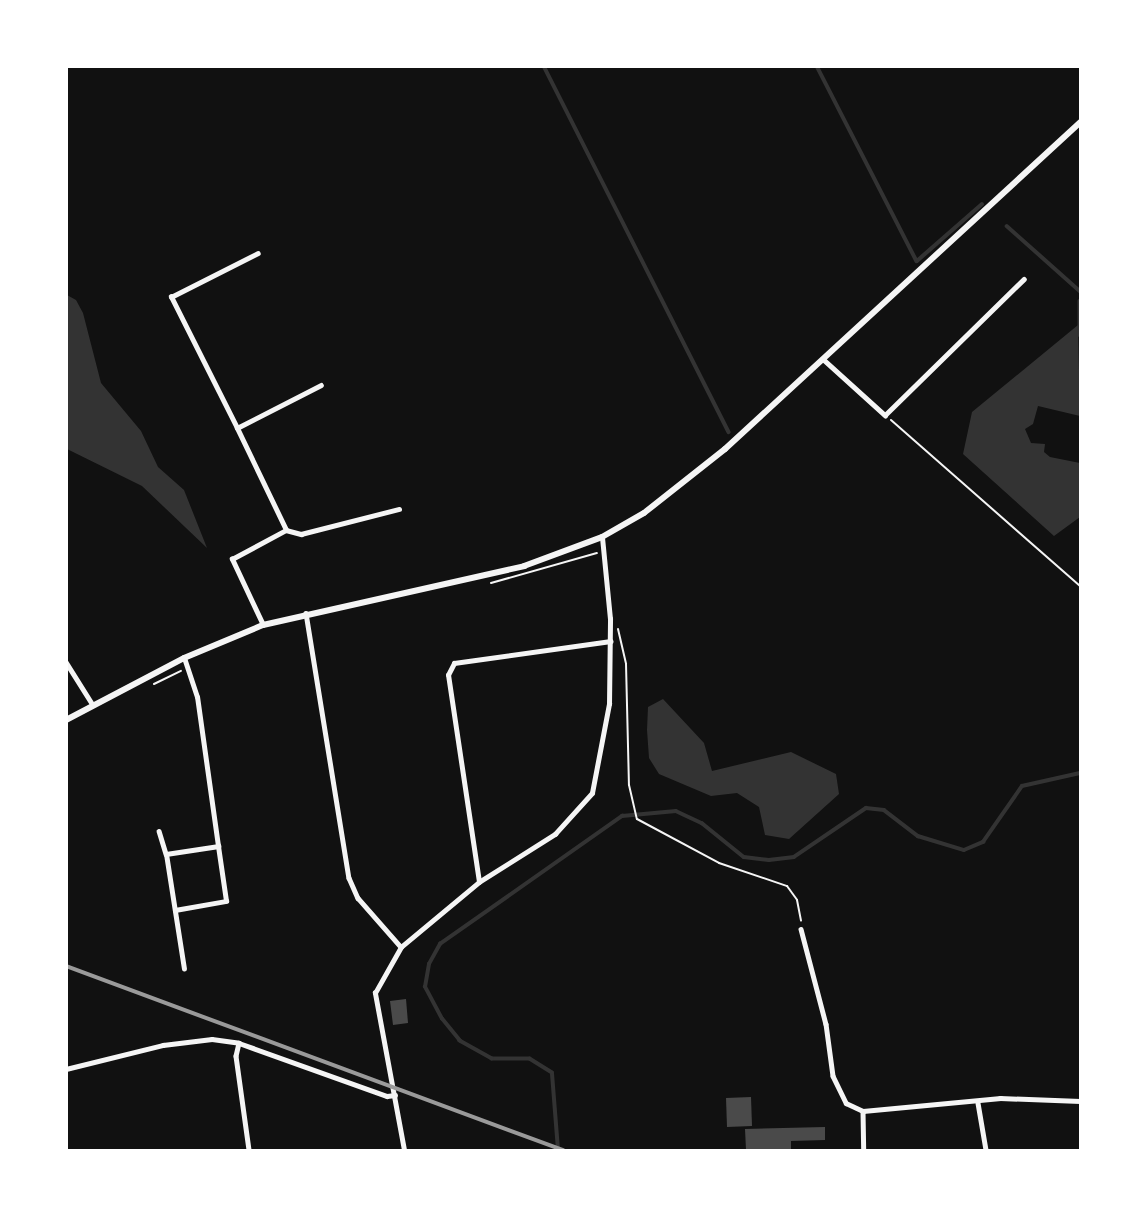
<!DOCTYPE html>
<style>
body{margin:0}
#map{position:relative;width:1147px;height:1217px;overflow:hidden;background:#111;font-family:Ubuntu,sans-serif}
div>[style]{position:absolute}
.water>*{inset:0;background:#333}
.stream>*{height:3.5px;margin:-1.75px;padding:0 1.75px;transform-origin:1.75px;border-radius:1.75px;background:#333}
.building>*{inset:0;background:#4a4a4a}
.path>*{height:2px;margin:-1px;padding:0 1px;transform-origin:1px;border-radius:1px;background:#f5f5f5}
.minor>*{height:4.5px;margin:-2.25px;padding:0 2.25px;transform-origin:2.25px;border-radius:2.25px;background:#f5f5f5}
.tertiary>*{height:6px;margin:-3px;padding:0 3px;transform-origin:3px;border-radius:3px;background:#f5f5f5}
.rail>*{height:3.5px;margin:-1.75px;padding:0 1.75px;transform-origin:1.75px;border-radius:1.75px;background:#9a9a9a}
span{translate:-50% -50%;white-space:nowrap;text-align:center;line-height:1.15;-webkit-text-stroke:5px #fff;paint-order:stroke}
.frame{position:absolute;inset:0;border:68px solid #fff;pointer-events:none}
</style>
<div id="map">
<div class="water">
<div style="clip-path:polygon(67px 295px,76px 300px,83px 313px,101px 383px,141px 431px,158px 467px,184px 490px,207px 548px,142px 486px,67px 449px)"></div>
<div style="clip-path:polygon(1078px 325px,1080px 416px,1038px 406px,1033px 424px,1025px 429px,1031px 443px,1045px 444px,1044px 452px,1050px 457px,1080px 463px,1080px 517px,1054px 536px,963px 454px,972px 412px)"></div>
<div style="clip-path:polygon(663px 699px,704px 743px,712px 771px,791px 752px,836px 774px,839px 794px,789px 839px,765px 835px,759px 807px,737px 793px,711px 796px,659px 774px,649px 758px,647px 730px,648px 707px)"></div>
</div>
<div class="stream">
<div style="left:544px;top:66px;width:410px;rotate:63.2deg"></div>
<div style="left:817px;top:66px;width:219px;rotate:62.9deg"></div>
<div style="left:917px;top:261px;width:86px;rotate:-41.2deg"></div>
<div style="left:1007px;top:226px;width:98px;rotate:41.7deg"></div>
<div style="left:1080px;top:301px;width:34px;rotate:90deg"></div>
<div style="left:558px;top:1150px;width:77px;rotate:-94.5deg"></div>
<div style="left:552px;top:1073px;width:26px;rotate:-148deg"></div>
<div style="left:530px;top:1059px;width:38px;rotate:180deg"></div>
<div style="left:492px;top:1059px;width:37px;rotate:-151deg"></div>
<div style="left:460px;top:1041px;width:28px;rotate:-129deg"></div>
<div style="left:442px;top:1019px;width:36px;rotate:-118deg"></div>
<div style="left:425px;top:987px;width:23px;rotate:-80deg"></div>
<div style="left:429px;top:964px;width:23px;rotate:-61deg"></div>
<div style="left:440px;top:944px;width:223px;rotate:-35.1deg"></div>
<div style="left:622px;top:816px;width:54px;rotate:-5.3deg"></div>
<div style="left:676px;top:811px;width:29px;rotate:25deg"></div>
<div style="left:702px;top:823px;width:54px;rotate:39deg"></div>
<div style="left:744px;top:857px;width:25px;rotate:7deg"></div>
<div style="left:769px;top:860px;width:25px;rotate:-7deg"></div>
<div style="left:794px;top:857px;width:87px;rotate:-34.2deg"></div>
<div style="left:866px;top:808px;width:18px;rotate:6deg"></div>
<div style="left:884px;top:810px;width:43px;rotate:37.4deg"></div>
<div style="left:918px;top:836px;width:48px;rotate:16.9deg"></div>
<div style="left:964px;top:850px;width:21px;rotate:-23deg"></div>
<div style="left:983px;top:842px;width:68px;rotate:-55.1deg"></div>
<div style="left:1022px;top:786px;width:59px;rotate:-12.6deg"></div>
</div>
<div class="building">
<div style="clip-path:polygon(406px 999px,408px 1023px,393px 1025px,390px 1001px)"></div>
<div style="clip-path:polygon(751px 1097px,752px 1126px,727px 1127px,726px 1098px)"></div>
<div style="clip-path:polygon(825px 1127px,825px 1140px,791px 1141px,791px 1150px,746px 1150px,745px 1129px)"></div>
</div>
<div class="path">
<div style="left:891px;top:420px;width:252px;rotate:41.3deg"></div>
<div style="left:491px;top:583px;width:110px;rotate:-15.8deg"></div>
<div style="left:618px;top:629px;width:36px;rotate:77deg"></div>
<div style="left:626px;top:664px;width:121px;rotate:88.6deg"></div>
<div style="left:629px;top:785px;width:35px;rotate:77deg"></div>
<div style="left:637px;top:819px;width:93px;rotate:28.2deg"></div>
<div style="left:719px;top:863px;width:72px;rotate:18.7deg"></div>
<div style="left:787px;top:886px;width:17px;rotate:54deg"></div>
<div style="left:797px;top:900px;width:21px;rotate:79deg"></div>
<div style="left:154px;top:684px;width:30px;rotate:-26deg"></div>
</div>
<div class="minor">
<div style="left:823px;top:359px;width:84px;rotate:42.1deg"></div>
<div style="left:885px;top:415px;width:194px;rotate:-44.4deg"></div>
<div style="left:237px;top:428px;width:147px;rotate:-116.7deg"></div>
<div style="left:171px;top:297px;width:97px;rotate:-26.8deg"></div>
<div style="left:286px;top:530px;width:113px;rotate:-115.7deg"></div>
<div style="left:237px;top:428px;width:94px;rotate:-27.1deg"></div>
<div style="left:306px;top:613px;width:268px;rotate:80.8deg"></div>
<div style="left:349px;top:878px;width:22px;rotate:66deg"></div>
<div style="left:358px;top:898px;width:65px;rotate:48.7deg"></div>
<div style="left:263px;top:625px;width:73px;rotate:-115.2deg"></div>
<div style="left:232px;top:559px;width:61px;rotate:-28.2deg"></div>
<div style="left:286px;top:530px;width:16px;rotate:15deg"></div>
<div style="left:301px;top:534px;width:101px;rotate:-14.3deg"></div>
<div style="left:66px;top:662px;width:51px;rotate:57.9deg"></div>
<div style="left:159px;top:831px;width:24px;rotate:73deg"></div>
<div style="left:479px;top:882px;width:209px;rotate:-98.5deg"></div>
<div style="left:448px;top:675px;width:13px;rotate:-63deg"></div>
<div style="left:454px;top:663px;width:158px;rotate:-8deg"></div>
<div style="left:175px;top:910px;width:52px;rotate:-10deg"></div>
<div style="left:226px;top:901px;width:56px;rotate:-98.3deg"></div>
<div style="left:801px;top:929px;width:98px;rotate:75.3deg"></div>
<div style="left:826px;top:1024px;width:52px;rotate:82.3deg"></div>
<div style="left:833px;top:1076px;width:30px;rotate:64deg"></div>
<div style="left:846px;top:1103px;width:19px;rotate:25deg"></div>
<div style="left:863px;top:1111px;width:138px;rotate:-5.4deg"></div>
<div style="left:1000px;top:1098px;width:80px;rotate:2.1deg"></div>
<div style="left:184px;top:969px;width:116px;rotate:-98.9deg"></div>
<div style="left:166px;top:854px;width:53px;rotate:-8.7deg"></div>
<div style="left:218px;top:846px;width:150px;rotate:-98deg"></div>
<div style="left:197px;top:697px;width:41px;rotate:-108.4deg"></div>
<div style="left:239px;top:1043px;width:13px;rotate:103deg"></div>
<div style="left:236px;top:1056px;width:95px;rotate:82.1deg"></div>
<div style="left:66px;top:1069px;width:100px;rotate:-13.9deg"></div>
<div style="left:163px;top:1045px;width:49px;rotate:-7deg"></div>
<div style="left:212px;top:1039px;width:27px;rotate:8deg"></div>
<div style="left:239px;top:1043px;width:157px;rotate:19.7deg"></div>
<div style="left:387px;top:1096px;width:8px;rotate:-7deg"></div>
<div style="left:978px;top:1103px;width:48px;rotate:80.3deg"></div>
<div style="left:863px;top:1111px;width:39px;rotate:89deg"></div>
<div style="left:404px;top:1150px;width:160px;rotate:-100.5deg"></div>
<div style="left:375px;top:993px;width:53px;rotate:-60.5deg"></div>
<div style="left:401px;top:947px;width:102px;rotate:-39.8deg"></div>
<div style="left:479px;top:882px;width:90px;rotate:-32.3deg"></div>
<div style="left:555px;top:834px;width:55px;rotate:-47.9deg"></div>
<div style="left:592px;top:793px;width:91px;rotate:-79.2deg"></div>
<div style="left:609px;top:704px;width:85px;rotate:-89.3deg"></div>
<div style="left:610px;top:619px;width:82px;rotate:-95.6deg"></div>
</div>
<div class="tertiary">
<div style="left:66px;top:720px;width:133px;rotate:-27.7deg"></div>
<div style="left:184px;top:658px;width:86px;rotate:-22.7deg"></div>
<div style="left:263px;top:625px;width:268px;rotate:-12.7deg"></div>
<div style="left:524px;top:566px;width:83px;rotate:-20.4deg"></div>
<div style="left:602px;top:537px;width:48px;rotate:-29.7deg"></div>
<div style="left:644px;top:513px;width:103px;rotate:-38.3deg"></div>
<div style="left:725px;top:449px;width:483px;rotate:-42.6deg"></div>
</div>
<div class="rail">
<div style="left:66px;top:966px;width:530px;rotate:20.32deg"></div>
</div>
<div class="frame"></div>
</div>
